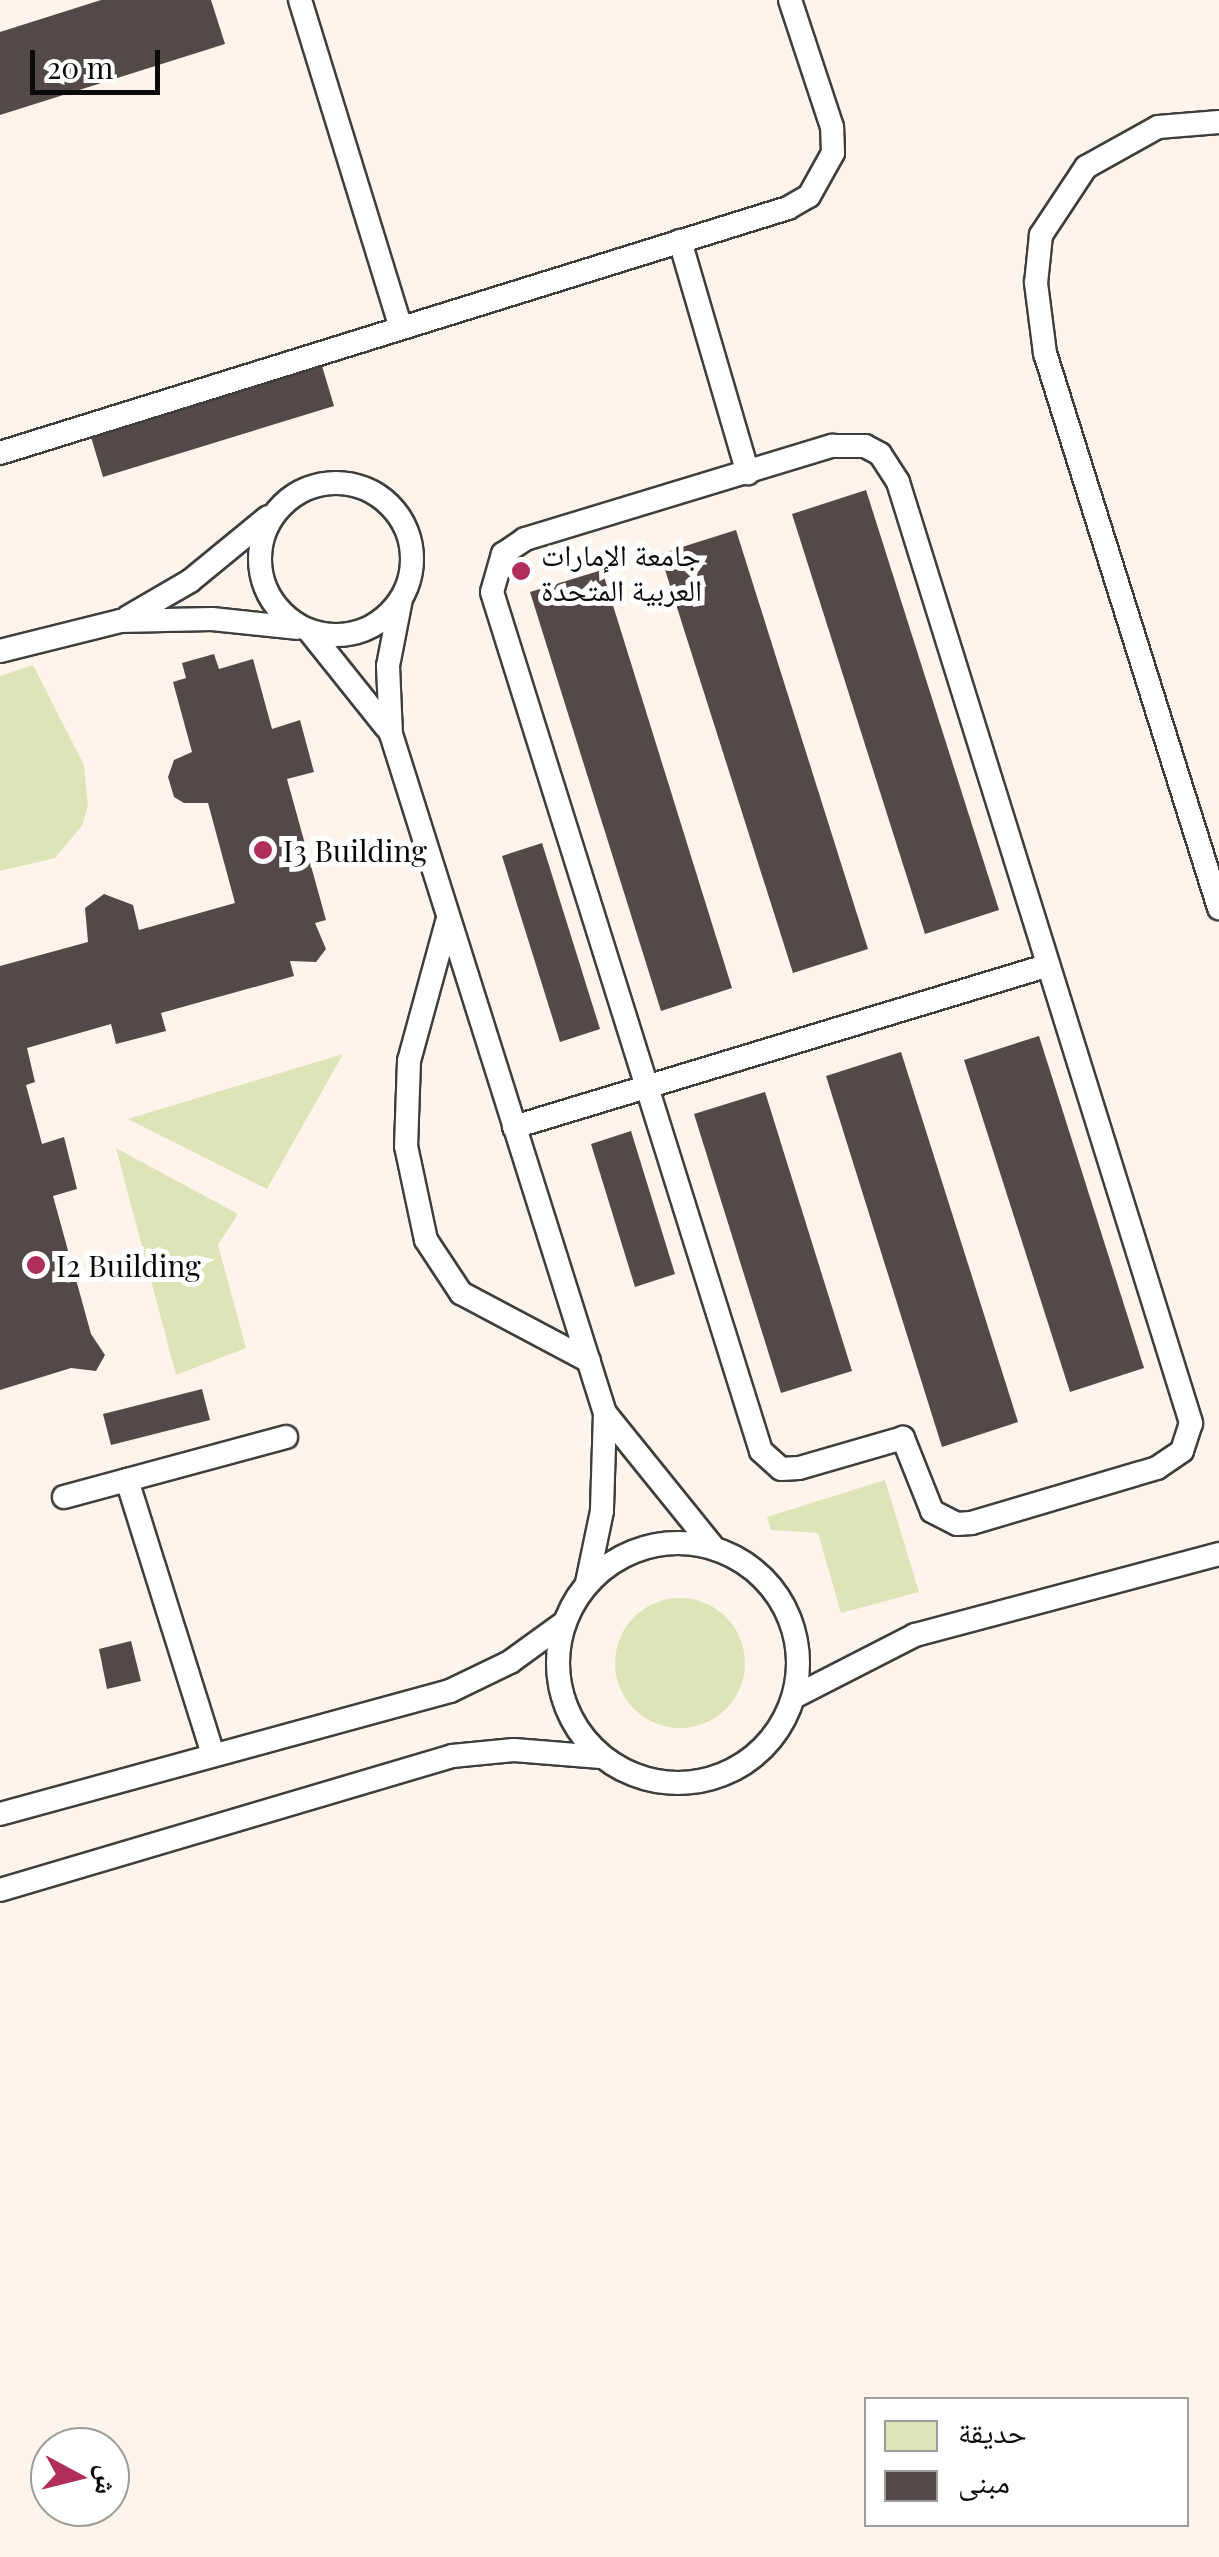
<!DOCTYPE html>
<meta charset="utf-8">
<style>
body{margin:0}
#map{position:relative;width:1219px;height:2557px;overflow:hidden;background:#fef4eb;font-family:"Playfair Display","Noto Naskh Arabic",serif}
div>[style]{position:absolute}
.green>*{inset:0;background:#dde5b8}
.round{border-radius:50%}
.building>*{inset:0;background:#534948}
.roads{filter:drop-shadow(2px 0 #3e3e3e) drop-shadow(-2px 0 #3e3e3e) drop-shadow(0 2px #3e3e3e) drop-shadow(0 -2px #3e3e3e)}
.service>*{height:22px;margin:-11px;padding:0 11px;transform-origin:11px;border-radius:11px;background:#fff}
.service>.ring{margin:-11px;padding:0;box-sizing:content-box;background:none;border:22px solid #fff;border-radius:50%}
.dots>*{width:28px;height:28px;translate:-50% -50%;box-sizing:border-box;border:5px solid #fff;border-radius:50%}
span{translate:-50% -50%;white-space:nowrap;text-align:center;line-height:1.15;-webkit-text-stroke:10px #fff;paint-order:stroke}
.poi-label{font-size:30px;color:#0b0b0b}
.left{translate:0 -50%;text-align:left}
.legend{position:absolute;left:864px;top:2397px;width:325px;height:130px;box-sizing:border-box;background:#fff;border:2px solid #9d9d9d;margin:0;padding:12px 18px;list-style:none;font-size:30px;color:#0b0b0b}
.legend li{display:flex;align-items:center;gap:20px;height:50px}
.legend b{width:50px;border:2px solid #9d9d9d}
.north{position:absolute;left:30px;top:2427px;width:100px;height:100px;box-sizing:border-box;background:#fff;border:2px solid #9d9d9d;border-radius:50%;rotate:97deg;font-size:28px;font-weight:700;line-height:40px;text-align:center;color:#0b0b0b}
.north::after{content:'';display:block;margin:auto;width:35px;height:45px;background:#b02e5b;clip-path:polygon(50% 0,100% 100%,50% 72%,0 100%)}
.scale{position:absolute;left:30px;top:50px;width:130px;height:45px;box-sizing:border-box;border:5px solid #0b0b0b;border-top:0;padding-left:12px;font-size:30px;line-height:35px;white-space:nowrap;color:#0b0b0b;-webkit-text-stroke:8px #fff;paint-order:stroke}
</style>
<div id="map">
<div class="green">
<div style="clip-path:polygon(33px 665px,84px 765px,88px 806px,82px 826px,55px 858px,0 871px,0 676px)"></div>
<div style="clip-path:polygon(343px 1054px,267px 1189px,128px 1119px)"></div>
<div style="clip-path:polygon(116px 1148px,238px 1214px,218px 1245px,246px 1348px,176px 1375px)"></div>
<div style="clip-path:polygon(885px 1480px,919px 1592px,841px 1613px,818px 1533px,771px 1530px,767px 1517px)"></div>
<div class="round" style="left:615px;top:1598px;width:130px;height:130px"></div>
</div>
<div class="building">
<div style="clip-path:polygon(101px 0,211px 0,225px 44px,0 115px,0 32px)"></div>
<div style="clip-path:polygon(322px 366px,334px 406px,103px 477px,91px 437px)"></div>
<div style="clip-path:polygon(866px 490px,999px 910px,925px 934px,792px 514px)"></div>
<div style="clip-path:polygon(736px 530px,868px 949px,793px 973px,660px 554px)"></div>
<div style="clip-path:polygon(602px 570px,732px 988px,661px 1011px,530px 592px)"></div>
<div style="clip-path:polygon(214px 654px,219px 669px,253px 659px,272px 729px,300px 720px,314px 772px,287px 779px,326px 920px,315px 923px,326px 949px,316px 962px,290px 961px,294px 976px,161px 1013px,166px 1031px,116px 1044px,111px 1024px,27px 1048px,35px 1082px,26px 1085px,42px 1144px,64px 1137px,77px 1189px,53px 1196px,91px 1334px,105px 1355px,96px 1371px,71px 1368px,0 1390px,0 966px,88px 942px,85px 908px,104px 894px,133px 905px,139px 930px,235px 903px,208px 803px,184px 803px,174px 797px,168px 777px,174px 760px,192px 752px,173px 682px,186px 678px,182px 663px)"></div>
<div style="clip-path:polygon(542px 843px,600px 1029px,560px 1042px,502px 856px)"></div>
<div style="clip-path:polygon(1039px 1036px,1144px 1368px,1070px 1392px,964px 1060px)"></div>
<div style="clip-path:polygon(901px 1052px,1018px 1422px,942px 1447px,826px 1076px)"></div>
<div style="clip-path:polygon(765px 1092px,852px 1371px,781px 1393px,694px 1114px)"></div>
<div style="clip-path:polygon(631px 1131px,675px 1274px,635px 1287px,591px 1144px)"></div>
<div style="clip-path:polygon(202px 1389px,210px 1420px,111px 1445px,103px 1414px)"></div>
<div style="clip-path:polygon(131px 1641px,141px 1681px,107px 1689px,99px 1649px)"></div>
</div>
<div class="roads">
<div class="service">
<div style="left:300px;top:0;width:343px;rotate:72.9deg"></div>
<div style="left:1219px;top:122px;width:61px;rotate:175.3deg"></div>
<div style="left:1158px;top:127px;width:82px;rotate:150.9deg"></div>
<div style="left:1086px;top:167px;width:82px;rotate:123.5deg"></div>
<div style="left:1041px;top:235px;width:48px;rotate:95.9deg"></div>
<div style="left:1036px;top:283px;width:71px;rotate:82.7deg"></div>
<div style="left:1045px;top:353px;width:582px;rotate:72.59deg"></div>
<div style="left:680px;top:241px;width:242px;rotate:73.7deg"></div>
<div style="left:832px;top:446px;width:33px"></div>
<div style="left:865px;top:446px;width:17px;rotate:28deg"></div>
<div style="left:880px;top:454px;width:33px;rotate:57deg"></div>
<div style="left:898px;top:482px;width:986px;rotate:72.7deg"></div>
<div style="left:1191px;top:1423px;width:29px;rotate:108deg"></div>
<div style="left:1182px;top:1451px;width:30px;rotate:146deg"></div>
<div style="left:1157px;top:1468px;width:194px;rotate:163.5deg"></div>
<div style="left:971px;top:1523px;width:14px;rotate:176deg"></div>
<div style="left:957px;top:1524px;width:28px;rotate:-153deg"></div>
<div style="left:932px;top:1511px;width:79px;rotate:-111.7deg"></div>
<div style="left:903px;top:1438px;width:108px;rotate:163.9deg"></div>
<div style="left:799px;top:1468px;width:18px;rotate:177deg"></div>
<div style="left:781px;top:1469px;width:27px;rotate:-138deg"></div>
<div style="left:761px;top:1451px;width:900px;rotate:-107.39deg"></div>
<div style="left:492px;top:592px;width:40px;rotate:-74deg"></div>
<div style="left:503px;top:554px;width:27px;rotate:-34deg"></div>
<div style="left:525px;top:539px;width:321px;rotate:-16.9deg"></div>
<div style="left:0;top:453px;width:825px;rotate:-17.27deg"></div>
<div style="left:788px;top:208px;width:24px;rotate:-30deg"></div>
<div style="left:809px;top:196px;width:49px;rotate:-60.8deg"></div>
<div style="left:833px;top:153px;width:26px;rotate:-92deg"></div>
<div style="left:832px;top:127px;width:134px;rotate:-108.3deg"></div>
<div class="ring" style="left:260px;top:483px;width:130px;height:130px"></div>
<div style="left:401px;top:599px;width:68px;rotate:101deg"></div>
<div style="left:388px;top:666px;width:68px;rotate:87.5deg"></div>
<div style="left:391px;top:734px;width:712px;rotate:72.51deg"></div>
<div style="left:605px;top:1413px;width:98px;rotate:91.8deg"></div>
<div style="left:602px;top:1511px;width:74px;rotate:101.8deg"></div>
<div style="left:128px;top:617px;width:72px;rotate:-30.1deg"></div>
<div style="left:190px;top:581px;width:101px;rotate:-39.4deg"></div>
<div style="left:310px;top:632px;width:122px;rotate:51.3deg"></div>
<div style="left:0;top:651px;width:124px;rotate:-14deg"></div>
<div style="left:120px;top:621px;width:92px;rotate:-1.2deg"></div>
<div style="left:212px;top:619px;width:85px;rotate:6deg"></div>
<div style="left:447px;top:922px;width:144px;rotate:105.3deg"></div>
<div style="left:409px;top:1061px;width:85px;rotate:92deg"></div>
<div style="left:406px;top:1146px;width:96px;rotate:78deg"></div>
<div style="left:426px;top:1240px;width:64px;rotate:56.6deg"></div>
<div style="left:461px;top:1293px;width:145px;rotate:28deg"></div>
<div style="left:514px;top:1127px;width:556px;rotate:-16.84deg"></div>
<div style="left:605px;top:1413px;width:174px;rotate:51.1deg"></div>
<div style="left:127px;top:1480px;width:287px;rotate:72.6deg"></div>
<div style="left:64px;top:1497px;width:230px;rotate:-15.1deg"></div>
<div class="ring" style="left:558px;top:1543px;width:218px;height:218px"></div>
<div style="left:794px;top:1697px;width:136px;rotate:-27.1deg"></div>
<div style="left:915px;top:1635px;width:315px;rotate:-14.9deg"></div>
<div style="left:0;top:1814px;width:467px;rotate:-15.3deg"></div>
<div style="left:450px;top:1691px;width:67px;rotate:-25.8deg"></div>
<div style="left:510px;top:1662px;width:68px;rotate:-36deg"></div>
<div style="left:0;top:1890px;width:471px;rotate:-16.5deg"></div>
<div style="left:452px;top:1756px;width:62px;rotate:-5.5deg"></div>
<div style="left:514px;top:1750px;width:87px;rotate:4.6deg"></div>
</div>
</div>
<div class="dots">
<div style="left:521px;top:571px;background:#b02e5b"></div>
<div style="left:263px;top:850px;background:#b02e5b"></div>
<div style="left:36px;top:1265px;background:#b02e5b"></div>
</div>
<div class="poi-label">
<span class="left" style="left:541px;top:571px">جامعة الإمارات<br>العربية المتحدة</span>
<span class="left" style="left:283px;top:850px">I3 Building</span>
<span class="left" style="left:56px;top:1265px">I2 Building</span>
</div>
<ul class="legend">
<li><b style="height:28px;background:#dde5b8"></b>حديقة</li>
<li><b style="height:28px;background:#534948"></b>مبنى</li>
</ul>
<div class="north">ش</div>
<div class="scale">20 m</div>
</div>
